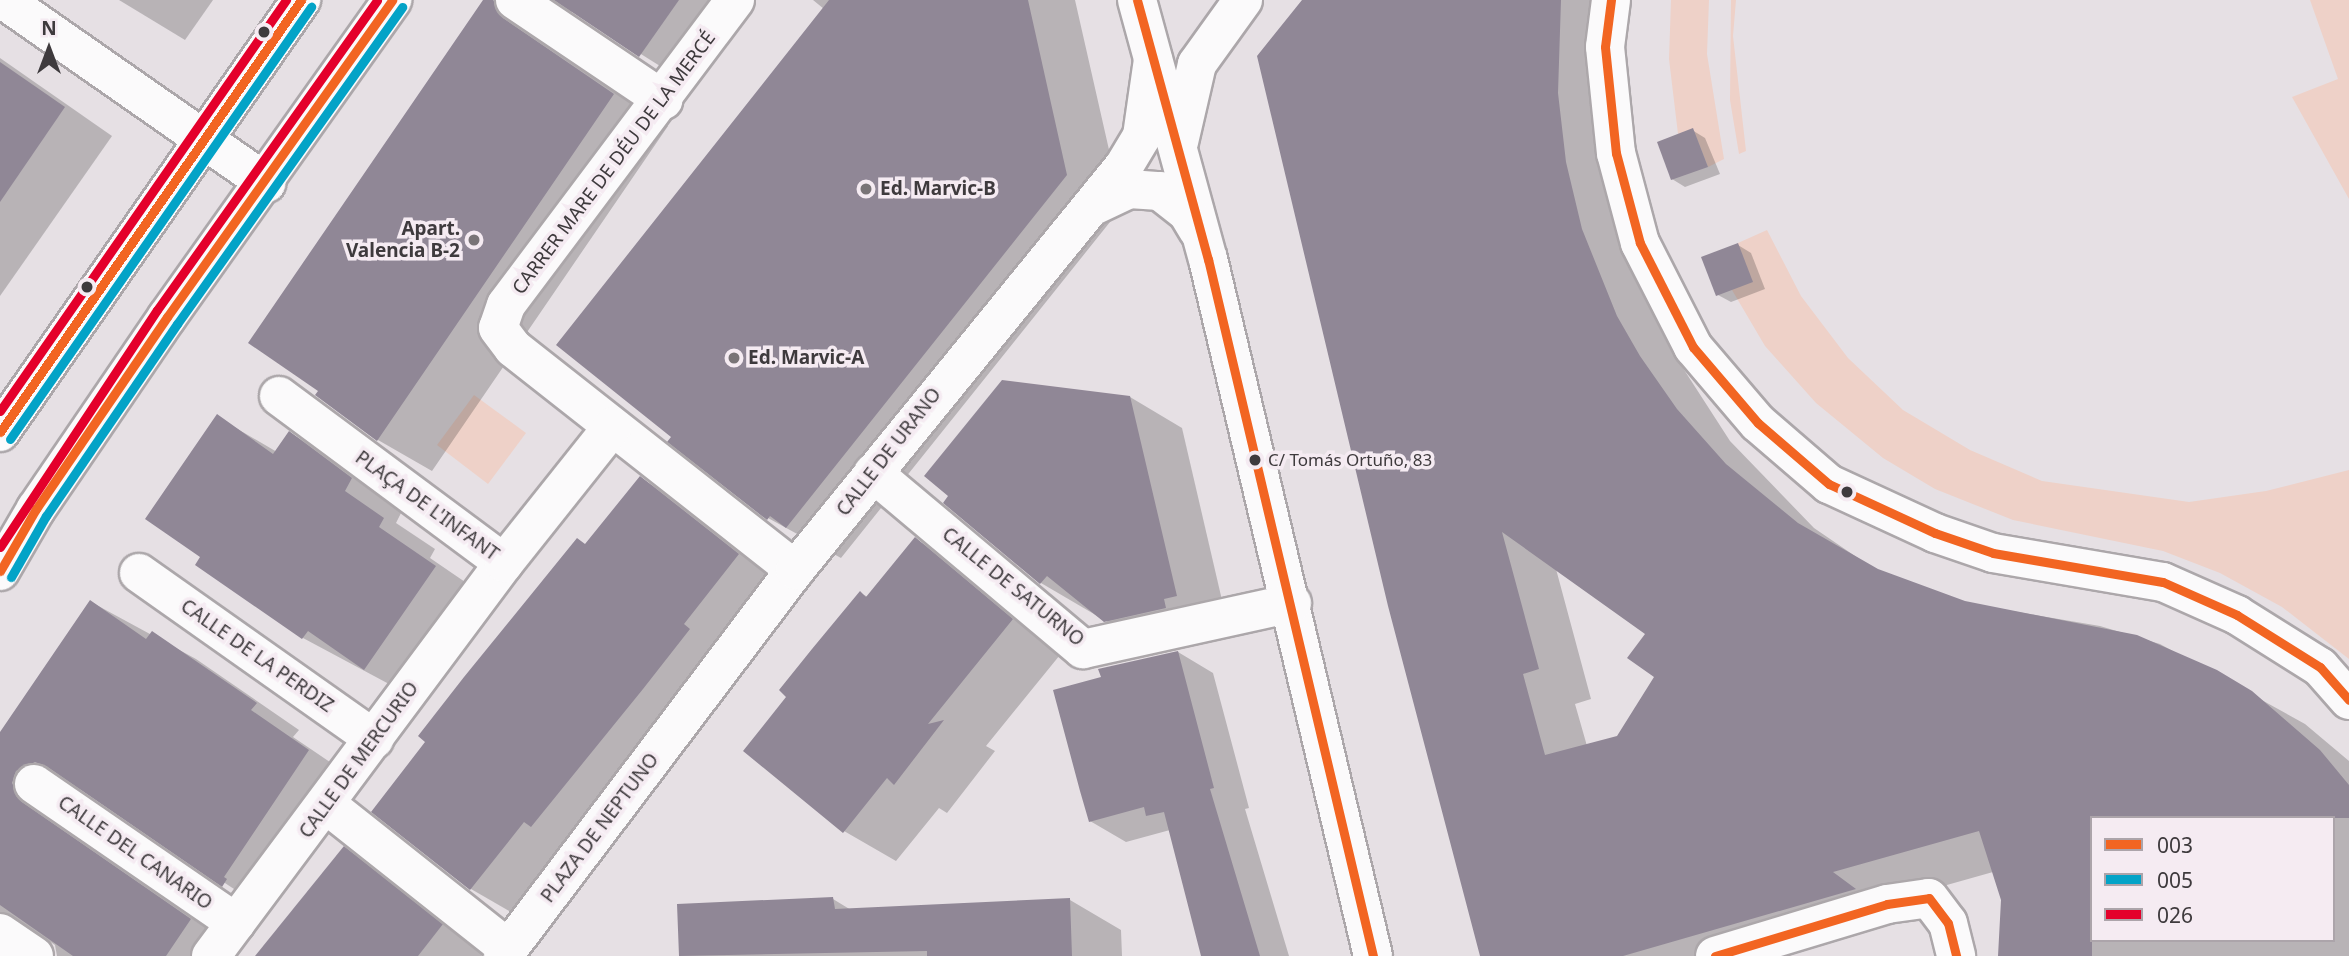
<!DOCTYPE html>
<meta charset="utf-8">
<style>
body{margin:0}
#map{position:relative;width:2349px;height:956px;overflow:hidden;background:#e6e0e4;font-family:"Noto Sans",sans-serif}
div>[style]{position:absolute}
.green>*{inset:0;background:#eed1c8}
.shadow>*{inset:0;background:#0003}
.building>*{inset:0;background:#908796}
.roads{filter:drop-shadow(2px 0 #aca7aa) drop-shadow(-2px 0 #aca7aa) drop-shadow(0 2px #aca7aa) drop-shadow(0 -2px #aca7aa)}
.street>*{height:38px;margin:-19px;padding:0 19px;transform-origin:19px;border-radius:19px;background:#fbfafb}
.secondary>*{height:38px;margin:-19px;padding:0 19px;transform-origin:19px;border-radius:19px;background:#fbfafb}
.bus-1>*{height:9px;margin:-4.5px;padding:0 4.5px;transform-origin:4.5px;border-radius:4.5px;background:#f26522}
.bus-2>*{height:9px;margin:-4.5px;padding:0 4.5px;transform-origin:4.5px;border-radius:4.5px;background:#03a3c7}
.bus-3>*{height:9px;margin:-4.5px;padding:0 4.5px;transform-origin:4.5px;border-radius:4.5px;background:#e4002b}
.dots>*{width:19px;height:19px;translate:-50% -50%;box-sizing:border-box;border:4px solid #f5ebf2;border-radius:50%}
span{translate:-50% -50%;white-space:nowrap;text-align:center;line-height:1.15;-webkit-text-stroke:7px #f5ebf2;paint-order:stroke}
.bus-label{font-size:17px;color:#3e3a3d}
.left{translate:0 -50%;text-align:left}
.street-label{font-size:19px;color:#3e3a3d}
.poi-label{font-size:19px;color:#3e3a3d;font-weight:700}
.right{translate:-100% -50%;text-align:right}
.legend{position:absolute;left:2090px;top:816px;width:245px;height:126px;box-sizing:border-box;background:#f5ebf2;border:2px solid #aca4aa;margin:0;padding:9px 12px;list-style:none;font-size:21px;color:#3e3a3d}
.legend li{display:flex;align-items:center;gap:14px;height:35px}
.legend b{width:35px;border:2px solid #aca4aa}
.north{position:absolute;left:14px;top:14px;width:70px;height:70px;-webkit-text-stroke:5px #f5ebf2;paint-order:stroke;rotate:0deg;font-size:19px;font-weight:700;line-height:28px;text-align:center;color:#3e3a3d}
.north::after{content:'';display:block;margin:auto;width:24px;height:32px;background:#3e3a3d;clip-path:polygon(50% 0,100% 100%,50% 72%,0 100%)}
</style>
<div id="map">
<div class="green">
<div style="clip-path:polygon(1671px 0,1709px 0,1707px 54px,1724px 159px,1708px 167px,1693px 129px,1678px 134px,1669px 59px)"></div>
<div style="clip-path:polygon(1731px 0,1736px 0,1733px 36px,1746px 151px,1739px 154px,1730px 100px)"></div>
<div style="clip-path:polygon(2310px 0,2349px 0,2349px 199px,2292px 97px,2338px 79px)"></div>
<div style="clip-path:polygon(1767px 230px,1801px 296px,1848px 358px,1903px 410px,1970px 450px,2042px 481px,2189px 502px,2266px 491px,2349px 470px,2349px 659px,2282px 607px,2220px 573px,2163px 551px,2013px 520px,1935px 489px,1883px 458px,1816px 403px,1765px 346px,1732px 290px,1738px 243px)"></div>
<div style="clip-path:polygon(474px 395px,526px 433px,488px 484px,437px 445px)"></div>
</div>
<div class="shadow">
<div style="clip-path:polygon(119px 0,213px 0,185px 40px)"></div>
<div style="clip-path:polygon(485px 0,755px 0,695px 88px,574px 12px,561px 11px,557px 51px,668px 126px,432px 471px,378px 440px,317px 395px)"></div>
<div style="clip-path:polygon(813px 0,1075px 0,1122px 207px,841px 558px,768px 518px,824px 9px)"></div>
<div style="clip-path:polygon(evenodd,1305px 0,1620px 0,1635px 261px,1670px 348px,1730px 441px,1814px 528px,1877px 571px,1965px 603px,2100px 626px,2160px 644px,2305px 724px,2349px 761px,2349px 956px,2003px 956px,2002px 900px,1993px 872px,1883px 903px,1906px 920px,1780px 956px,1483px 956px,1305px 0,1556px 569px,1648px 633px,1656px 676px,1618px 737px,1587px 746px,1575px 704px,1591px 699px,1556px 569px,1305px 0,2092px 818px,2333px 818px,2333px 940px,2092px 940px,2092px 818px)"></div>
<div style="clip-path:polygon(0 58px,112px 136px,0 296px)"></div>
<div style="clip-path:polygon(1692px 130px,1705px 138px,1720px 174px,1685px 187px,1672px 179px)"></div>
<div style="clip-path:polygon(1738px 245px,1751px 253px,1765px 289px,1731px 302px,1718px 295px)"></div>
<div style="clip-path:polygon(1130px 397px,1182px 428px,1228px 626px,1157px 651px,1041px 583px,945px 503px)"></div>
<div style="clip-path:polygon(217px 417px,277px 452px,290px 433px,342px 463px,403px 509px,396px 523px,435px 549px,430px 558px,487px 597px,417px 699px,303px 638px,198px 565px,203px 557px)"></div>
<div style="clip-path:polygon(640px 478px,692px 508px,790px 585px,523px 919px,471px 889px,373px 811px)"></div>
<div style="clip-path:polygon(915px 539px,967px 569px,1064px 650px,986px 746px,995px 751px,947px 813px,939px 808px,896px 861px,844px 831px,789px 696px,860px 593px,868px 597px)"></div>
<div style="clip-path:polygon(91px 602px,196px 659px,299px 730px,293px 737px,352px 777px,266px 910px,84px 790px,70px 788px,57px 819px,66px 829px,238px 948px,232px 956px,57px 956px,55px 945px,43px 937px,0 956px,0 736px)"></div>
<div style="clip-path:polygon(1178px 652px,1213px 673px,1249px 808px,1245px 809px,1289px 956px,1203px 956px,1170px 830px,1126px 842px,1090px 821px,1103px 678px)"></div>
<div style="clip-path:polygon(344px 848px,388px 873px,485px 951px,481px 956px,257px 956px)"></div>
<div style="clip-path:polygon(833px 899px,851px 910px,1070px 900px,1121px 930px,1122px 956px,681px 956px,679px 905px)"></div>
</div>
<div class="building">
<div style="clip-path:polygon(483px 0,493px 0,503px 18px,614px 94px,377px 441px,315px 395px,318px 391px,248px 343px)"></div>
<div style="clip-path:polygon(554px 0,679px 0,639px 57px)"></div>
<div style="clip-path:polygon(829px 0,1028px 0,1067px 175px,786px 528px,770px 516px,767px 520px,667px 442px,671px 437px,556px 345px)"></div>
<div style="clip-path:polygon(evenodd,1302px 0,1561px 0,1558px 93px,1566px 162px,1582px 229px,1617px 316px,1640px 356px,1677px 409px,1726px 464px,1798px 523px,1878px 569px,1965px 601px,2137px 635px,2217px 670px,2252px 691px,2320px 750px,2349px 785px,2349px 818px,2092px 818px,2092px 956px,1998px 956px,2001px 900px,1979px 831px,1833px 872px,1856px 889px,1623px 956px,1480px 956px,1388px 606px,1257px 56px,1302px 0,1502px 532px,1645px 634px,1627px 658px,1654px 677px,1617px 736px,1545px 755px,1523px 674px,1539px 669px,1502px 532px)"></div>
<div style="clip-path:polygon(0 62px,65px 107px,0 202px)"></div>
<div style="clip-path:polygon(1693px 128px,1708px 167px,1671px 180px,1657px 142px)"></div>
<div style="clip-path:polygon(1738px 243px,1753px 282px,1716px 296px,1701px 257px)"></div>
<div style="clip-path:polygon(1002px 380px,1130px 396px,1177px 596px,1164px 599px,1166px 608px,1104px 622px,1047px 576px,1040px 584px,943px 503px,948px 496px,924px 476px)"></div>
<div style="clip-path:polygon(217px 414px,273px 454px,289px 431px,352px 478px,345px 491px,384px 518px,379px 527px,436px 566px,364px 670px,308px 631px,302px 639px,195px 565px,200px 557px,145px 519px)"></div>
<div style="clip-path:polygon(640px 476px,739px 554px,684px 624px,690px 629px,643px 689px,531px 827px,524px 822px,470px 890px,371px 812px,425px 742px,418px 736px,464px 677px,577px 538px,585px 544px)"></div>
<div style="clip-path:polygon(915px 537px,1013px 619px,928px 724px,944px 720px,894px 785px,887px 778px,843px 833px,743px 751px,786px 697px,779px 690px,812px 649px,860px 591px,866px 597px)"></div>
<div style="clip-path:polygon(90px 600px,146px 639px,152px 631px,257px 703px,251px 710px,309px 750px,224px 877px,227px 879px,222px 887px,46px 766px,35px 762px,16px 771px,12px 783px,22px 802px,191px 919px,166px 956px,73px 956px,0 905px,0 732px)"></div>
<div style="clip-path:polygon(1178px 651px,1214px 788px,1210px 789px,1260px 956px,1201px 956px,1164px 812px,1146px 816px,1144px 807px,1089px 822px,1080px 791px,1053px 690px,1101px 677px,1098px 669px)"></div>
<div style="clip-path:polygon(344px 846px,443px 924px,418px 956px,255px 956px)"></div>
<div style="clip-path:polygon(833px 897px,835px 909px,1070px 898px,1072px 956px,927px 956px,927px 951px,679px 956px,677px 904px)"></div>
</div>
<div class="roads">
<div class="street">
<div style="left:4px;top:0;width:320px;rotate:34.9deg"></div>
<div style="left:515px;top:0;width:179px;rotate:34deg"></div>
<div style="left:735px;top:0;width:381px;rotate:126.9deg"></div>
<div style="left:506px;top:305px;width:24px;rotate:109deg"></div>
<div style="left:498px;top:328px;width:25px;rotate:53deg"></div>
<div style="left:513px;top:348px;width:359px;rotate:38.2deg"></div>
<div style="left:1137px;top:0;width:269px;rotate:74.7deg"></div>
<div style="left:1208px;top:259px;width:716px;rotate:76.68deg"></div>
<div style="left:1611px;top:0;width:47px;rotate:97.3deg"></div>
<div style="left:1605px;top:47px;width:107px;rotate:84.1deg"></div>
<div style="left:1616px;top:153px;width:93px;rotate:75.1deg"></div>
<div style="left:1640px;top:243px;width:117px;rotate:63deg"></div>
<div style="left:1693px;top:347px;width:100px;rotate:49.5deg"></div>
<div style="left:1758px;top:423px;width:94px;rotate:40.7deg"></div>
<div style="left:1829px;top:484px;width:117px;rotate:24.8deg"></div>
<div style="left:1935px;top:533px;width:61px;rotate:19deg"></div>
<div style="left:1993px;top:553px;width:172px;rotate:9.7deg"></div>
<div style="left:2163px;top:582px;width:81px;rotate:24deg"></div>
<div style="left:2237px;top:615px;width:98px;rotate:32.1deg"></div>
<div style="left:2320px;top:667px;width:44px;rotate:48.7deg"></div>
<div style="left:1179px;top:142px;width:80px;rotate:-77deg"></div>
<div style="left:1197px;top:64px;width:79px;rotate:-54.3deg"></div>
<div style="left:1091px;top:207px;width:42px;rotate:-25.3deg"></div>
<div style="left:1129px;top:189px;width:31px;rotate:4deg"></div>
<div style="left:1160px;top:191px;width:34px;rotate:38deg"></div>
<div style="left:1187px;top:212px;width:21px;rotate:59deg"></div>
<div style="left:279px;top:396px;width:280px;rotate:36.6deg"></div>
<div style="left:873px;top:473px;width:274px;rotate:40deg"></div>
<div style="left:1083px;top:649px;width:214px;rotate:-12.4deg"></div>
<div style="left:139px;top:573px;width:288px;rotate:35.2deg"></div>
<div style="left:34px;top:784px;width:245px;rotate:34.5deg"></div>
<div style="left:327px;top:805px;width:232px;rotate:38.4deg"></div>
<div style="left:0;top:933px;width:41px;rotate:34.1deg"></div>
<div style="left:211px;top:956px;width:490px;rotate:-53.3deg"></div>
<div style="left:504px;top:563px;width:174px;rotate:-51.5deg"></div>
<div style="left:503px;top:956px;width:484px;rotate:-52.9deg"></div>
<div style="left:795px;top:570px;width:521px;rotate:-50.84deg"></div>
<div style="left:1124px;top:166px;width:35px;rotate:-59deg"></div>
<div style="left:1142px;top:136px;width:77px;rotate:-81.8deg"></div>
<div style="left:1715px;top:956px;width:180px;rotate:-16.8deg"></div>
<div style="left:1887px;top:904px;width:42px;rotate:-8.1deg"></div>
<div style="left:1929px;top:898px;width:31px;rotate:53deg"></div>
<div style="left:1948px;top:923px;width:34px;rotate:76deg"></div>
</div>
<div class="secondary">
<div style="left:0;top:432px;width:527px;rotate:-55.13deg"></div>
<div style="left:0;top:571px;width:72px;rotate:-59.9deg"></div>
<div style="left:36px;top:509px;width:232px;rotate:-55.7deg"></div>
<div style="left:167px;top:317px;width:389px;rotate:-54.6deg"></div>
</div>
</div>
<div class="bus-1">
<div style="left:1137px;top:0;width:269px;rotate:74.7deg"></div>
<div style="left:1208px;top:259px;width:716px;rotate:76.68deg"></div>
<div style="left:1611px;top:0;width:47px;rotate:97.3deg"></div>
<div style="left:1605px;top:47px;width:107px;rotate:84.1deg"></div>
<div style="left:1616px;top:153px;width:93px;rotate:75.1deg"></div>
<div style="left:1640px;top:243px;width:117px;rotate:63deg"></div>
<div style="left:1693px;top:347px;width:100px;rotate:49.5deg"></div>
<div style="left:1758px;top:423px;width:94px;rotate:40.7deg"></div>
<div style="left:1829px;top:484px;width:117px;rotate:24.8deg"></div>
<div style="left:1935px;top:533px;width:61px;rotate:19deg"></div>
<div style="left:1993px;top:553px;width:172px;rotate:9.7deg"></div>
<div style="left:2163px;top:582px;width:81px;rotate:24deg"></div>
<div style="left:2237px;top:615px;width:98px;rotate:32.1deg"></div>
<div style="left:2320px;top:667px;width:44px;rotate:48.7deg"></div>
<div style="left:0;top:432px;width:527px;rotate:-55.13deg"></div>
<div style="left:0;top:571px;width:72px;rotate:-59.9deg"></div>
<div style="left:36px;top:509px;width:232px;rotate:-55.7deg"></div>
<div style="left:167px;top:317px;width:389px;rotate:-54.6deg"></div>
<div style="left:1715px;top:956px;width:180px;rotate:-16.8deg"></div>
<div style="left:1887px;top:904px;width:42px;rotate:-8.1deg"></div>
<div style="left:1929px;top:898px;width:31px;rotate:53deg"></div>
<div style="left:1948px;top:923px;width:34px;rotate:76deg"></div>
</div>
<div class="bus-2">
<div style="left:10px;top:439px;width:527px;rotate:-55.13deg"></div>
<div style="left:11px;top:577px;width:70px;rotate:-60.2deg"></div>
<div style="left:46px;top:516px;width:232px;rotate:-55.7deg"></div>
<div style="left:177px;top:324px;width:389px;rotate:-54.6deg"></div>
</div>
<div class="bus-3">
<div style="left:0;top:411px;width:501px;rotate:-55.17deg"></div>
<div style="left:0;top:547px;width:284px;rotate:-56.5deg"></div>
<div style="left:157px;top:310px;width:380px;rotate:-54.6deg"></div>
</div>
<div class="dots">
<div style="left:264px;top:32px;background:#3e3a3d"></div>
<div style="left:866px;top:189px;background:#797477"></div>
<div style="left:474px;top:240px;background:#797477"></div>
<div style="left:87px;top:287px;background:#3e3a3d"></div>
<div style="left:734px;top:358px;background:#797477"></div>
<div style="left:1255px;top:460px;background:#3e3a3d"></div>
<div style="left:1847px;top:492px;background:#3e3a3d"></div>
</div>
<div class="bus-label">
<span class="left" style="left:1268px;top:460px">C/ Tomás Ortuño, 83</span>
</div>
<div class="street-label">
<span style="left:614px;top:163px;rotate:-53deg">CARRER MARE DE DÉU DE LA MERCÉ</span>
<span style="left:889px;top:452px;rotate:-52deg">CALLE DE URANO</span>
<span style="left:427px;top:506px;rotate:36deg">PLAÇA DE L'INFANT</span>
<span style="left:1013px;top:587px;rotate:39deg">CALLE DE SATURNO</span>
<span style="left:257px;top:656px;rotate:35deg">CALLE DE LA PERDIZ</span>
<span style="left:359px;top:760px;rotate:-54deg">CALLE DE MERCURIO</span>
<span style="left:600px;top:828px;rotate:-53deg">PLAZA DE NEPTUNO</span>
<span style="left:135px;top:853px;rotate:35deg">CALLE DEL CANARIO</span>
</div>
<div class="poi-label">
<span class="left" style="left:880px;top:189px">Ed. Marvic-B</span>
<span class="right" style="left:460px;top:240px">Apart.<br>Valencia B-2</span>
<span class="left" style="left:748px;top:358px">Ed. Marvic-A</span>
</div>
<ul class="legend">
<li><b style="height:9px;background:#f26522"></b>003</li>
<li><b style="height:9px;background:#03a3c7"></b>005</li>
<li><b style="height:9px;background:#e4002b"></b>026</li>
</ul>
<div class="north">N</div>
</div>
